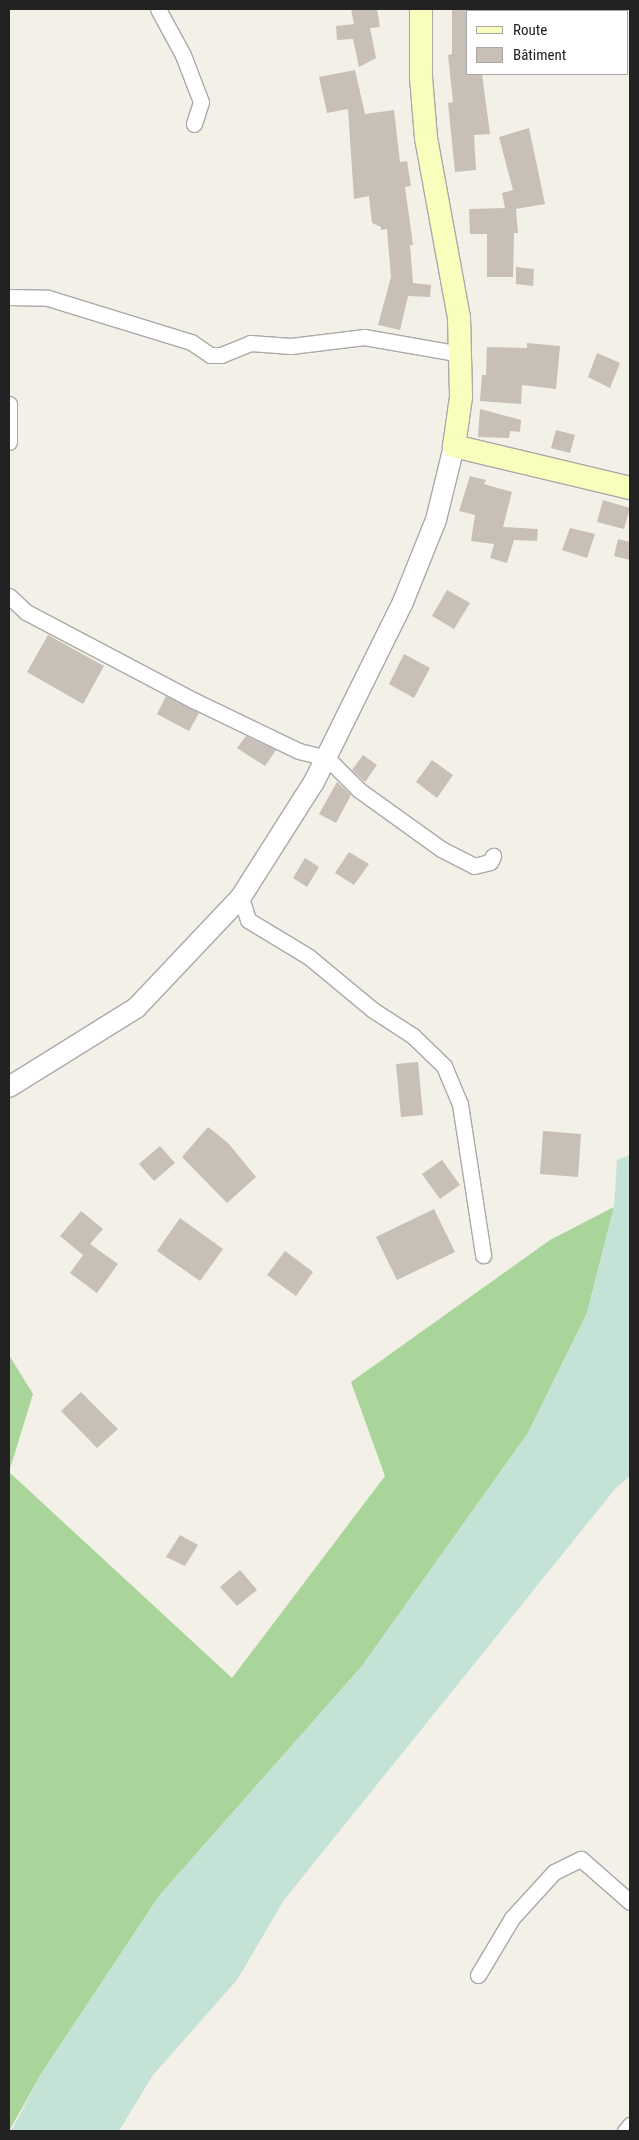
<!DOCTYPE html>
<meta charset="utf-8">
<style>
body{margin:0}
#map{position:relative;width:639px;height:2140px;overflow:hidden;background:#f3f0e8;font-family:"Roboto Condensed",sans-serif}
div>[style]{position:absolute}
.forest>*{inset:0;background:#a9d49a}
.wetland>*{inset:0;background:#c4e2d5}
.building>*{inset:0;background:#c8bfb7}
.roads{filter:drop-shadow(1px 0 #a9a9a9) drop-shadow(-1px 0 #a9a9a9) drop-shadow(0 1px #a9a9a9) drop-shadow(0 -1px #a9a9a9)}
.minor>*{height:15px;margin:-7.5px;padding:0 7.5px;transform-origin:7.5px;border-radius:7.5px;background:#fff}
.tertiary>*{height:20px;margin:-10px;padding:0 10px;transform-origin:10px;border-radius:10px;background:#fff}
.secondary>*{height:22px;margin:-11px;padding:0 11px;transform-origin:11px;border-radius:11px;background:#f8febb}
span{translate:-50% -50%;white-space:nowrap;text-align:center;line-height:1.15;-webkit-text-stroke:4px #fff;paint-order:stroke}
.frame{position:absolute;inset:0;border:10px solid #222;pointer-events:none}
.legend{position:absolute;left:466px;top:10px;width:162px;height:65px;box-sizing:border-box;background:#fff;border:1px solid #a7a7a7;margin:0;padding:6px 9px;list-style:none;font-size:15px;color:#222}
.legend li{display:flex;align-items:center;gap:10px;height:25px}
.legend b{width:25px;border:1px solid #a7a7a7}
</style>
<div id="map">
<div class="forest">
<div style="clip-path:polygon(614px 1207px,587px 1313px,528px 1433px,362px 1666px,159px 1896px,41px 2074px,9px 2131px,9px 1355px,33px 1394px,9px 1472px,232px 1678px,385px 1476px,351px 1382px,550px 1240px)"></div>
</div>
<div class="wetland">
<div style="clip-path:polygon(630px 1155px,630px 1476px,615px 1489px,284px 1900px,237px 1980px,153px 2075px,119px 2131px,11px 2131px,41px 2074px,159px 1896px,362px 1666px,528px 1433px,587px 1313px,614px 1207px,617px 1160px)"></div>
</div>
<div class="building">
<div style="clip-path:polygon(351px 9px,377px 9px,380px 27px,370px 28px,376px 58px,359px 67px,353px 39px,337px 40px,336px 26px,354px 24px)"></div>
<div style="clip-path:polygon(452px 9px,468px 9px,468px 74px,482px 74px,490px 134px,474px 135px,476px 170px,455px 172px,448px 103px,453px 102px,448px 55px,452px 54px)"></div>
<div style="clip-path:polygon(355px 70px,365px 114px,394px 110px,400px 162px,407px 161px,411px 186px,405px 187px,413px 245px,410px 245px,413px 283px,431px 285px,430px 297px,408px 296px,400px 330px,378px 325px,391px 277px,387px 229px,381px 230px,381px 227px,372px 223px,369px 196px,354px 199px,348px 109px,327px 113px,319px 77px)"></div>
<div style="clip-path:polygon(529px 128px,545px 204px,516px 209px,518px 233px,514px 233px,513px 277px,487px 277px,487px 234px,470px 234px,469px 209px,505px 208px,502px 193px,513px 190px,499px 137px)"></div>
<div style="clip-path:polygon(516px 267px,534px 269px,533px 286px,516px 284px)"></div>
<div style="clip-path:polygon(527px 343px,560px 346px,556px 389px,522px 385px,521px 404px,480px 401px,482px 375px,486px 375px,487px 347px,527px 348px)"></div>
<div style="clip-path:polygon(597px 353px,620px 363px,610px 388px,588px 377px)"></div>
<div style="clip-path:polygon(480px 409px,521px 420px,520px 432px,510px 431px,509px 438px,478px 437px)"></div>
<div style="clip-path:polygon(556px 430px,575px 435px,570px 453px,551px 448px)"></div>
<div style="clip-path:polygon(470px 476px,486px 480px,484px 484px,512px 492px,503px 527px,538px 529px,537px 541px,514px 540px,507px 563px,490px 558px,494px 544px,471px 541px,475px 515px,459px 511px)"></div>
<div style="clip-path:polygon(603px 500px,630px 508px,624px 529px,597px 522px)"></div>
<div style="clip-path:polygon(570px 528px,595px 534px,587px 558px,562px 550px)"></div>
<div style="clip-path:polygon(618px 539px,630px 542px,630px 560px,614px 556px)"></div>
<div style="clip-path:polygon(447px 590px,470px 603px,454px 629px,432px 616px)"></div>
<div style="clip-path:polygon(48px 635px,104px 666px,83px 704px,27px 672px)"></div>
<div style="clip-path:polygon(404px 654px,430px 668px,414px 698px,389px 684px)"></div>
<div style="clip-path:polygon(166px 696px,199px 713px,189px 731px,157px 714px)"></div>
<div style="clip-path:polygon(246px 736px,276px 750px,265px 766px,237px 748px)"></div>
<div style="clip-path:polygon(363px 755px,377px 765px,365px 782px,352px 770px)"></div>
<div style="clip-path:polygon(432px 760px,453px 775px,437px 798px,416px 782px)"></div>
<div style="clip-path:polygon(337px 782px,351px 795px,336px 823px,319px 814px)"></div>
<div style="clip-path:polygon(349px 852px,369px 864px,354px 885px,335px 873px)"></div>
<div style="clip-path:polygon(305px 858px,319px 867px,307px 887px,293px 878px)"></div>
<div style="clip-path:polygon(418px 1062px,423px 1115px,401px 1117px,396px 1064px)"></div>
<div style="clip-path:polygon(208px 1127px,228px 1143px,256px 1177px,227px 1203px,182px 1157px)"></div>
<div style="clip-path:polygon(543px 1131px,581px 1134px,578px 1177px,540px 1174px)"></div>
<div style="clip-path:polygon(160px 1146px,175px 1163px,154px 1181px,139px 1164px)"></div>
<div style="clip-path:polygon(442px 1160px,460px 1185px,440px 1199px,422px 1174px)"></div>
<div style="clip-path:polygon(434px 1209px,455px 1252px,397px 1280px,376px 1237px)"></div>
<div style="clip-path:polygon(81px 1211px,103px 1229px,90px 1244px,118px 1264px,97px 1293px,70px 1273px,83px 1255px,60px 1236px)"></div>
<div style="clip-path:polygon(180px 1218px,223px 1249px,200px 1281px,157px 1251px)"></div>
<div style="clip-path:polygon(285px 1251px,313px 1272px,296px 1296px,267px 1275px)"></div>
<div style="clip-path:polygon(81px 1392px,118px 1429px,97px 1448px,61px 1411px)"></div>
<div style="clip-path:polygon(180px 1535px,198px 1545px,185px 1566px,166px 1557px)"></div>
<div style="clip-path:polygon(240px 1570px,257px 1590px,237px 1606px,220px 1587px)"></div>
</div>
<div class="roads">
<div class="minor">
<div style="left:158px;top:9px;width:52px;rotate:61.5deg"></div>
<div style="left:183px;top:55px;width:50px;rotate:69deg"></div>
<div style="left:201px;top:102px;width:23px;rotate:108deg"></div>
<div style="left:9px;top:297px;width:39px;rotate:1deg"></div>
<div style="left:48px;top:298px;width:150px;rotate:17.1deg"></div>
<div style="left:191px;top:342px;width:23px;rotate:34deg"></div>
<div style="left:210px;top:355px;width:11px"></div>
<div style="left:221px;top:355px;width:31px;rotate:-22deg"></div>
<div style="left:250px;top:343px;width:41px;rotate:4.2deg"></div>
<div style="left:291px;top:346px;width:74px;rotate:-7deg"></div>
<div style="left:364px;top:337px;width:98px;rotate:9.9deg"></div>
<div style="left:9px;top:404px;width:38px;rotate:90deg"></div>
<div style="left:9px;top:596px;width:23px;rotate:43deg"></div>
<div style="left:26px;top:612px;width:189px;rotate:27.8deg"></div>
<div style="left:193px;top:700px;width:118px;rotate:25.7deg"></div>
<div style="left:299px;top:751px;width:29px;rotate:14deg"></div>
<div style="left:327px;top:758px;width:45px;rotate:45deg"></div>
<div style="left:359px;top:790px;width:101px;rotate:35.7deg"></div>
<div style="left:441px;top:849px;width:37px;rotate:27deg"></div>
<div style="left:474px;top:866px;width:16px;rotate:-14deg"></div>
<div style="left:490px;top:862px;width:7px;rotate:-63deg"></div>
<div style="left:241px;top:897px;width:24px;rotate:73deg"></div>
<div style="left:248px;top:920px;width:71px;rotate:31.2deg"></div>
<div style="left:309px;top:957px;width:83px;rotate:39.6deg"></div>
<div style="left:373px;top:1010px;width:48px;rotate:33deg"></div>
<div style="left:413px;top:1036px;width:43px;rotate:44.1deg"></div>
<div style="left:444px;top:1066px;width:41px;rotate:67.2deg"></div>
<div style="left:460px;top:1104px;width:153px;rotate:81.3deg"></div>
<div style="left:478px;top:1975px;width:66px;rotate:-59.2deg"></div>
<div style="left:512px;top:1918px;width:62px;rotate:-47.6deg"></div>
<div style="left:554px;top:1872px;width:30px;rotate:-26deg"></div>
<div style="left:581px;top:1859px;width:65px;rotate:41.3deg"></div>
<div style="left:625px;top:2131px;width:8px;rotate:-50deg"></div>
</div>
<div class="tertiary">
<div style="left:9px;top:1087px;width:150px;rotate:-31.9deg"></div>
<div style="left:136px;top:1008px;width:153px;rotate:-46.6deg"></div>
<div style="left:241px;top:897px;width:136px;rotate:-57.6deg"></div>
<div style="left:314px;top:782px;width:201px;rotate:-63.7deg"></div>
<div style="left:403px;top:602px;width:88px;rotate:-68.1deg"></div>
<div style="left:436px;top:520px;width:76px;rotate:-76.3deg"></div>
</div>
<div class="secondary">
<div style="left:421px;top:9px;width:68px;rotate:90deg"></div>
<div style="left:421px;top:77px;width:61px;rotate:85.3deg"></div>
<div style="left:426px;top:138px;width:183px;rotate:79.6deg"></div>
<div style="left:459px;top:318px;width:79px;rotate:88.5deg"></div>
<div style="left:461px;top:397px;width:49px;rotate:98.1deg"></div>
<div style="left:454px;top:446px;width:181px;rotate:13.4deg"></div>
</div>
</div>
<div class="frame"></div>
<ul class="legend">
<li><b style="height:6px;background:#f8febb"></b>Route</li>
<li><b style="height:14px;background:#c8bfb7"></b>Bâtiment</li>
</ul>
</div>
